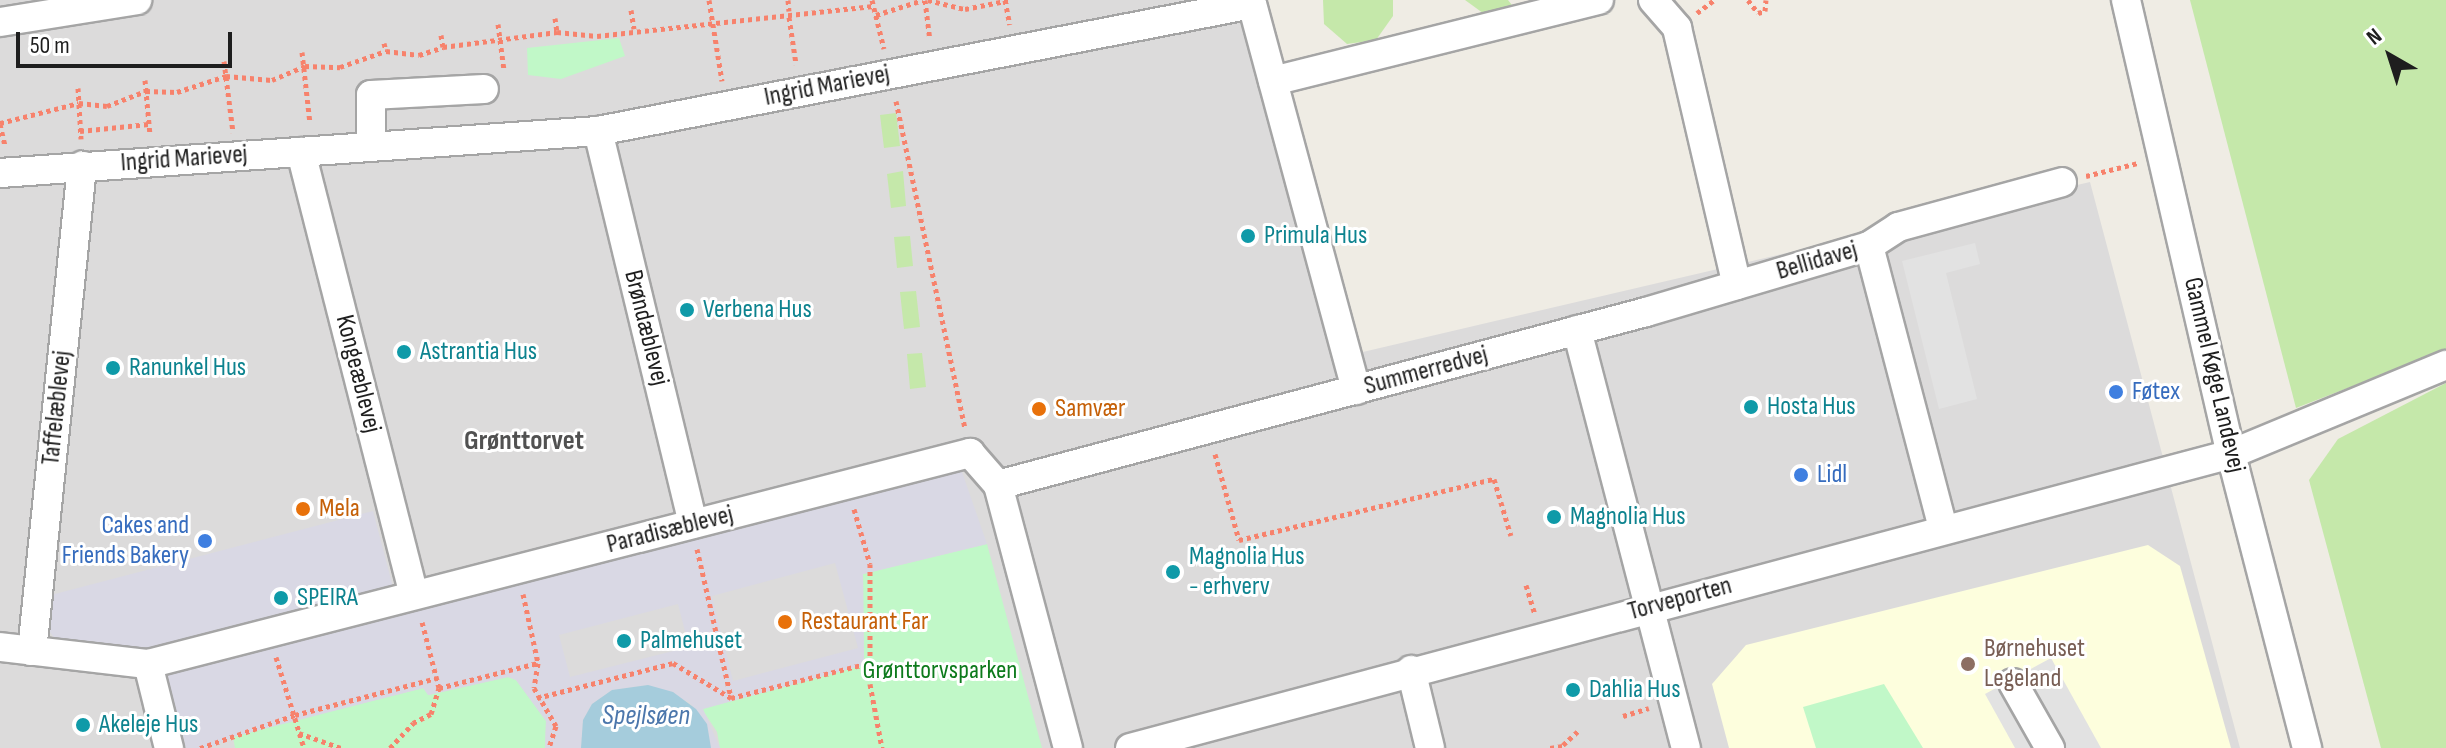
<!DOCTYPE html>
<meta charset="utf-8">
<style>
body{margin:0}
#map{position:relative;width:2446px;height:748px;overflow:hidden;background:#efece4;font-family:"Sofia Sans Condensed",sans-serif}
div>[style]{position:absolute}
.residential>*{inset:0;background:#dcdbdb}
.education>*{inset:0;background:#fdfedd}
.grass>*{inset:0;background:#c5e8aa}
.park>*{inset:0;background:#c1f8c8}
.parking>*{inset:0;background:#e2e2e2}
.plaza>*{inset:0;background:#d9d8e4}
.water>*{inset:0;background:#a5ccdc}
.path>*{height:5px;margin-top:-2.5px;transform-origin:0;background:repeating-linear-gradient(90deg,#f7826c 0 4px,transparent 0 8px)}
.roads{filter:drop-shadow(2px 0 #a5a5a5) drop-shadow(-2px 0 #a5a5a5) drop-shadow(0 2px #a5a5a5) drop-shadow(0 -2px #a5a5a5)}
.minor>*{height:28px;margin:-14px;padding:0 14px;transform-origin:14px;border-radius:14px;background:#fff}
.dots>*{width:22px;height:22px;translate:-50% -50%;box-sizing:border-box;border:4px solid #fff;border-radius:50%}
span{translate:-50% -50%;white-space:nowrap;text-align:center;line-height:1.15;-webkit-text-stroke:6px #fff;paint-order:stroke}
.street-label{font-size:26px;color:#1e1e1e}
.culture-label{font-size:26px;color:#0d838f}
.left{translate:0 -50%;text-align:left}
.shop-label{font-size:26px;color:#366cbe}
.right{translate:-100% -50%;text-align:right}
.food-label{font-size:26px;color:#c56008}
.education-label{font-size:26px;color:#785e54}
.park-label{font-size:26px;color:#0d7a1c}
.neighbourhood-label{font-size:28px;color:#515151;font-weight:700}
.water-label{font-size:28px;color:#4c77ac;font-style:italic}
.north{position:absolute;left:2350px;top:16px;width:80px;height:80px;-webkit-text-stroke:6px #fff;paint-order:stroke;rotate:321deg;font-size:22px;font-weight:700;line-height:32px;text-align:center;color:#1e1e1e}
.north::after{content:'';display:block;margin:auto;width:28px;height:36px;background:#1e1e1e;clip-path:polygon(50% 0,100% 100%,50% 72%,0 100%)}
.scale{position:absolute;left:16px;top:32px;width:216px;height:36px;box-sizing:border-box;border:4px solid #1e1e1e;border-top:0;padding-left:10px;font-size:24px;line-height:28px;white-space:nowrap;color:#1e1e1e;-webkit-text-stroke:6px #fff;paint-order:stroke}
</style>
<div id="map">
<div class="residential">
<div style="clip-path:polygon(0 0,1265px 0,1350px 355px,2090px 182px,2240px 748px,0 748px)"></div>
</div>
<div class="education">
<div style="clip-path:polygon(2148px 545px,2180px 566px,2231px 748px,1729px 748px,1712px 684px,1746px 645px)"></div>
</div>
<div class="grass">
<div style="clip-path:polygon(1323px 0,1393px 0,1393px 16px,1376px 40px,1347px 44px,1324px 24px)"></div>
<div style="clip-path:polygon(1465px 0,1508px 0,1515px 9px,1487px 16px)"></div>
<div style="clip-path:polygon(2190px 0,2446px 0,2446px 350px,2296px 408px)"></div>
<div style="clip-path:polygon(896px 113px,900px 146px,884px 148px,880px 115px)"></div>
<div style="clip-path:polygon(903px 171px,906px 206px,891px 208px,887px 174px)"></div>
<div style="clip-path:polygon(910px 236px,913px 266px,897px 268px,894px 237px)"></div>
<div style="clip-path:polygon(916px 291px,920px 327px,904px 329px,900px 292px)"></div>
<div style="clip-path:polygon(922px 353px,926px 387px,910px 389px,907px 354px)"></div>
<div style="clip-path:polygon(2446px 383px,2446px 748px,2381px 748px,2309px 480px,2338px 439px)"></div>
</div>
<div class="park">
<div style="clip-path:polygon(619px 38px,625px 56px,561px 79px,528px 75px,527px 48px)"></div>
<div style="clip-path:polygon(987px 544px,1042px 748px,720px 748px,717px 732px,702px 709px,864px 665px,863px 574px)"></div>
<div style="clip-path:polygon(508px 677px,516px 680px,546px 721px,545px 748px,235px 748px,233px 737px,287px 722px,424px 688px,429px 695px)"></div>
<div style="clip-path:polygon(1884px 684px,1923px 748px,1816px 748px,1803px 707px)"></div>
</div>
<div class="parking">
<div style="clip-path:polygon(1975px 243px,1980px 264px,1946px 273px,1977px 399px,1939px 409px,1902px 261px)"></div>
<div style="clip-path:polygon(2051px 658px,2101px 748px,2015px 748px,1985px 694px)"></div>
</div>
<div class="plaza">
<div style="clip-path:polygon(evenodd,961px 469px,987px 544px,863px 574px,864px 665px,703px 709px,720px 748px,711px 748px,707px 724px,689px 702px,648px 685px,612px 690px,592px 704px,583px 720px,581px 748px,545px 748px,546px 721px,516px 680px,508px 677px,428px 695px,423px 688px,233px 737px,209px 748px,186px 748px,161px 654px,60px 646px,50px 632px,51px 595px,373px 511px,400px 614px,961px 469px,835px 563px,858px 648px,733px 681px,712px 596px,835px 563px,961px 469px,678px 604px,689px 647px,570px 677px,559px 635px,678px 604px)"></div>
</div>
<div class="water">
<div style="clip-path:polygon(648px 685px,673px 692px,696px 709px,707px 724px,711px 748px,581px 748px,583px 720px,592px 704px,612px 690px)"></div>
</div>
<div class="path">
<div style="left:709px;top:0;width:82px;rotate:80.9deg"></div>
<div style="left:788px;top:0;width:11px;rotate:85deg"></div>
<div style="left:872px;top:0;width:50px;rotate:76.2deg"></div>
<div style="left:925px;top:0;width:39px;rotate:83deg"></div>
<div style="left:928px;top:0;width:38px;rotate:14deg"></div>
<div style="left:965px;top:9px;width:46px;rotate:-11.3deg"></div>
<div style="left:1005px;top:0;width:25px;rotate:79deg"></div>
<div style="left:1748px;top:0;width:16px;rotate:52deg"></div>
<div style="left:1758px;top:13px;width:7px;rotate:-16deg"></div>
<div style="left:1765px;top:11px;width:11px;rotate:-85deg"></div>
<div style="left:631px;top:10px;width:19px;rotate:81deg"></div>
<div style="left:1697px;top:13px;width:21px;rotate:-37deg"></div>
<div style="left:876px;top:15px;width:49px;rotate:-17.7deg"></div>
<div style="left:789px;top:17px;width:48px;rotate:81.5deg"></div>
<div style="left:555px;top:18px;width:14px;rotate:82deg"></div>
<div style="left:498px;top:24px;width:46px;rotate:82.6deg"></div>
<div style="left:441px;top:35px;width:12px;rotate:81deg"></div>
<div style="left:384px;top:43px;width:8px;rotate:76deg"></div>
<div style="left:302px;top:52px;width:71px;rotate:83.6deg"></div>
<div style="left:224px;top:61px;width:72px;rotate:82.8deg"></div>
<div style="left:145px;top:80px;width:55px;rotate:84.8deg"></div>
<div style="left:78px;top:88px;width:51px;rotate:86.6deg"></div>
<div style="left:896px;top:101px;width:334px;rotate:78.1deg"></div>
<div style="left:0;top:123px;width:81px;rotate:-14.2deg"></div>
<div style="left:79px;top:103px;width:28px;rotate:6deg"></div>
<div style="left:107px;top:106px;width:42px;rotate:-21deg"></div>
<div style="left:146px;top:91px;width:31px;rotate:2deg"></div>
<div style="left:177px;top:92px;width:52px;rotate:-18.1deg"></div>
<div style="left:226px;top:76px;width:46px;rotate:5deg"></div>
<div style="left:272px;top:80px;width:36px;rotate:-23deg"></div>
<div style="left:305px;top:66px;width:35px;rotate:2deg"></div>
<div style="left:340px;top:67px;width:49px;rotate:-19.2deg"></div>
<div style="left:386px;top:51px;width:33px;rotate:7deg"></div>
<div style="left:419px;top:55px;width:25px;rotate:-18deg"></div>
<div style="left:443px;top:47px;width:115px;rotate:-7.5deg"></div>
<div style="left:557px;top:32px;width:40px;rotate:5.7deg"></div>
<div style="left:597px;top:36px;width:278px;rotate:-6.2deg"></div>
<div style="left:0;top:124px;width:23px;rotate:77deg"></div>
<div style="left:80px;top:131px;width:69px;rotate:-5.8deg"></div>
<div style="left:2086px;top:176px;width:54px;rotate:-14deg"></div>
<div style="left:1215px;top:454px;width:89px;rotate:74.4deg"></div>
<div style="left:1239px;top:540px;width:262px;rotate:-13.5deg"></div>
<div style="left:1494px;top:479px;width:59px;rotate:73.4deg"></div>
<div style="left:854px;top:509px;width:57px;rotate:73.8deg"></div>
<div style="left:870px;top:564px;width:120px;rotate:90deg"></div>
<div style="left:870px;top:684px;width:65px;rotate:79.4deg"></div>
<div style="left:697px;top:549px;width:153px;rotate:77.1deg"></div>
<div style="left:1526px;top:585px;width:31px;rotate:73deg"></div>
<div style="left:523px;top:594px;width:71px;rotate:77.7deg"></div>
<div style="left:538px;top:663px;width:25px;rotate:99deg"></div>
<div style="left:534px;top:688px;width:44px;rotate:59.9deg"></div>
<div style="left:556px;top:726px;width:23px;rotate:108deg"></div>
<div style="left:276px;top:657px;width:95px;rotate:72.9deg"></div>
<div style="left:439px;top:688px;width:102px;rotate:-14.2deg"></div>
<div style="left:537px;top:698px;width:140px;rotate:-14.4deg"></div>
<div style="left:673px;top:663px;width:68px;rotate:31.1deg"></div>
<div style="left:731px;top:698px;width:142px;rotate:-14.2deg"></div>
<div style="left:1623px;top:716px;width:27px;rotate:-17deg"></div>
<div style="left:299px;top:733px;width:45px;rotate:19.7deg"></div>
<div style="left:1563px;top:745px;width:23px;rotate:-43deg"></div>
<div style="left:200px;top:748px;width:101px;rotate:-19.2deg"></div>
<div style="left:295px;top:715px;width:147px;rotate:-14.6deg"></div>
<div style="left:390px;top:748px;width:34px;rotate:-47deg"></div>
<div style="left:413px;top:723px;width:20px;rotate:-27deg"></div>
<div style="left:431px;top:714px;width:27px;rotate:-73deg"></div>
<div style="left:439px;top:688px;width:68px;rotate:-104.4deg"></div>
<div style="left:1550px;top:748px;width:13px;rotate:-9deg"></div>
</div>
<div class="roads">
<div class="minor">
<div style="left:1251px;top:0;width:404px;rotate:74.9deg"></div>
<div style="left:1653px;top:0;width:37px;rotate:49deg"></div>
<div style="left:1677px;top:28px;width:264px;rotate:76.9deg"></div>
<div style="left:2126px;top:0;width:466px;rotate:77deg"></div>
<div style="left:2231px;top:454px;width:304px;rotate:75.5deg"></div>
<div style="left:0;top:22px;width:139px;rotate:-9.1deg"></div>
<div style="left:1273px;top:81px;width:336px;rotate:-14deg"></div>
<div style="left:598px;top:131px;width:404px;rotate:76.4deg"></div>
<div style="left:371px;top:147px;width:52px;rotate:-90deg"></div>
<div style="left:371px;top:95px;width:113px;rotate:-3deg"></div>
<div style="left:301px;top:152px;width:457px;rotate:75.7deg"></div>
<div style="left:0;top:173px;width:599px;rotate:-4.02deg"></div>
<div style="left:598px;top:131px;width:666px;rotate:-10.99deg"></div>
<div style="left:1869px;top:246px;width:35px;rotate:-33deg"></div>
<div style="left:1898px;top:227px;width:170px;rotate:-15.3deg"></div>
<div style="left:1577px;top:330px;width:432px;rotate:75.4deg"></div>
<div style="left:998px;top:485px;width:671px;rotate:-14.95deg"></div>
<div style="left:1646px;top:312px;width:233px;rotate:-16.5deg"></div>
<div style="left:1869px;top:246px;width:292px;rotate:75.3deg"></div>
<div style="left:0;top:647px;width:149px;rotate:6.6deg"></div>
<div style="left:148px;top:664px;width:849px;rotate:-14.4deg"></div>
<div style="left:970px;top:453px;width:43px;rotate:48.8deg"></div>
<div style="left:998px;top:485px;width:272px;rotate:75.1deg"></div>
<div style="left:32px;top:651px;width:488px;rotate:-84.1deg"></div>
<div style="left:148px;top:664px;width:87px;rotate:76deg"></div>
<div style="left:1411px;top:670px;width:80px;rotate:76.3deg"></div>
<div style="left:2013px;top:683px;width:75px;rotate:60.4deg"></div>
<div style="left:1130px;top:748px;width:1140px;rotate:-14.95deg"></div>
<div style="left:2231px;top:454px;width:233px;rotate:-22.5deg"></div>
</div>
</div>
<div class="dots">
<div style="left:1248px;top:236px;background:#0f9aa8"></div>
<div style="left:687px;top:310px;background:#0f9aa8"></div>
<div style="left:404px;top:352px;background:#0f9aa8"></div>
<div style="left:113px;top:368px;background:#0f9aa8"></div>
<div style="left:2116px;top:392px;background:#3f7fe0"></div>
<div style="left:1751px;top:407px;background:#0f9aa8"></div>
<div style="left:1039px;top:409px;background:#e8710a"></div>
<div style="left:1801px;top:475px;background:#3f7fe0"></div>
<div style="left:303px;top:509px;background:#e8710a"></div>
<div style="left:1554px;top:517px;background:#0f9aa8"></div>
<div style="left:205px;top:541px;background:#3f7fe0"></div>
<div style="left:1173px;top:572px;background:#0f9aa8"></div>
<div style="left:281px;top:598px;background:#0f9aa8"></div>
<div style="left:785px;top:622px;background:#e8710a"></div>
<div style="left:624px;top:641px;background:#0f9aa8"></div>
<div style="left:1968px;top:664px;background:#8d6e63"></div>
<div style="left:1573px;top:690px;background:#0f9aa8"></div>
<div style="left:83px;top:725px;background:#0f9aa8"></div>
</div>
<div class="street-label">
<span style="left:827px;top:86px;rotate:-11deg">Ingrid Marievej</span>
<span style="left:184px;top:159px;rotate:-4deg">Ingrid Marievej</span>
<span style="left:1817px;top:261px;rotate:-16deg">Bellidavej</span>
<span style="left:646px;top:328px;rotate:76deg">Brøndæblevej</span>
<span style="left:1426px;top:371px;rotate:-15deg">Summerredvej</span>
<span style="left:358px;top:374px;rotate:76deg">Kongeæblevej</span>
<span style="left:2214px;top:375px;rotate:77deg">Gammel Køge Landevej</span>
<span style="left:57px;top:408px;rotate:-84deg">Taffelæblevej</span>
<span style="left:670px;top:530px;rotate:-14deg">Paradisæblevej</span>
<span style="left:1680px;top:599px;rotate:-15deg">Torveporten</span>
</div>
<div class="culture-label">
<span class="left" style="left:1264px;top:236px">Primula Hus</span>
<span class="left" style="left:703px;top:310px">Verbena Hus</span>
<span class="left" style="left:420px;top:352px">Astrantia Hus</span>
<span class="left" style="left:129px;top:368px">Ranunkel Hus</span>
<span class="left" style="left:1767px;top:407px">Hosta Hus</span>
<span class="left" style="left:1570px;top:517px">Magnolia Hus</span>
<span class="left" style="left:1189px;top:572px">Magnolia Hus<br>- erhverv</span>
<span class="left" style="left:297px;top:598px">SPEIRA</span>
<span class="left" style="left:640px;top:641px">Palmehuset</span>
<span class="left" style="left:1589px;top:690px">Dahlia Hus</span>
<span class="left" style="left:99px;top:725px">Akeleje Hus</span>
</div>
<div class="shop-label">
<span class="left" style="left:2132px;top:392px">Føtex</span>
<span class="left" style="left:1817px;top:475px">Lidl</span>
<span class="right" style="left:189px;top:541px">Cakes and<br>Friends Bakery</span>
</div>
<div class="food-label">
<span class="left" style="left:1055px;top:409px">Samvær</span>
<span class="left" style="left:319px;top:509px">Mela</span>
<span class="left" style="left:801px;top:622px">Restaurant Far</span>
</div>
<div class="education-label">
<span class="left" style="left:1984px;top:664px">Børnehuset<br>Legeland</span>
</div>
<div class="park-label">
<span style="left:940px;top:671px">Grønttorvsparken</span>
</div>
<div class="neighbourhood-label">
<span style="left:524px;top:441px">Grønttorvet</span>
</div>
<div class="water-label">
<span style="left:646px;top:716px">Spejlsøen</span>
</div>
<div class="north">N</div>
<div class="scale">50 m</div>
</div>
